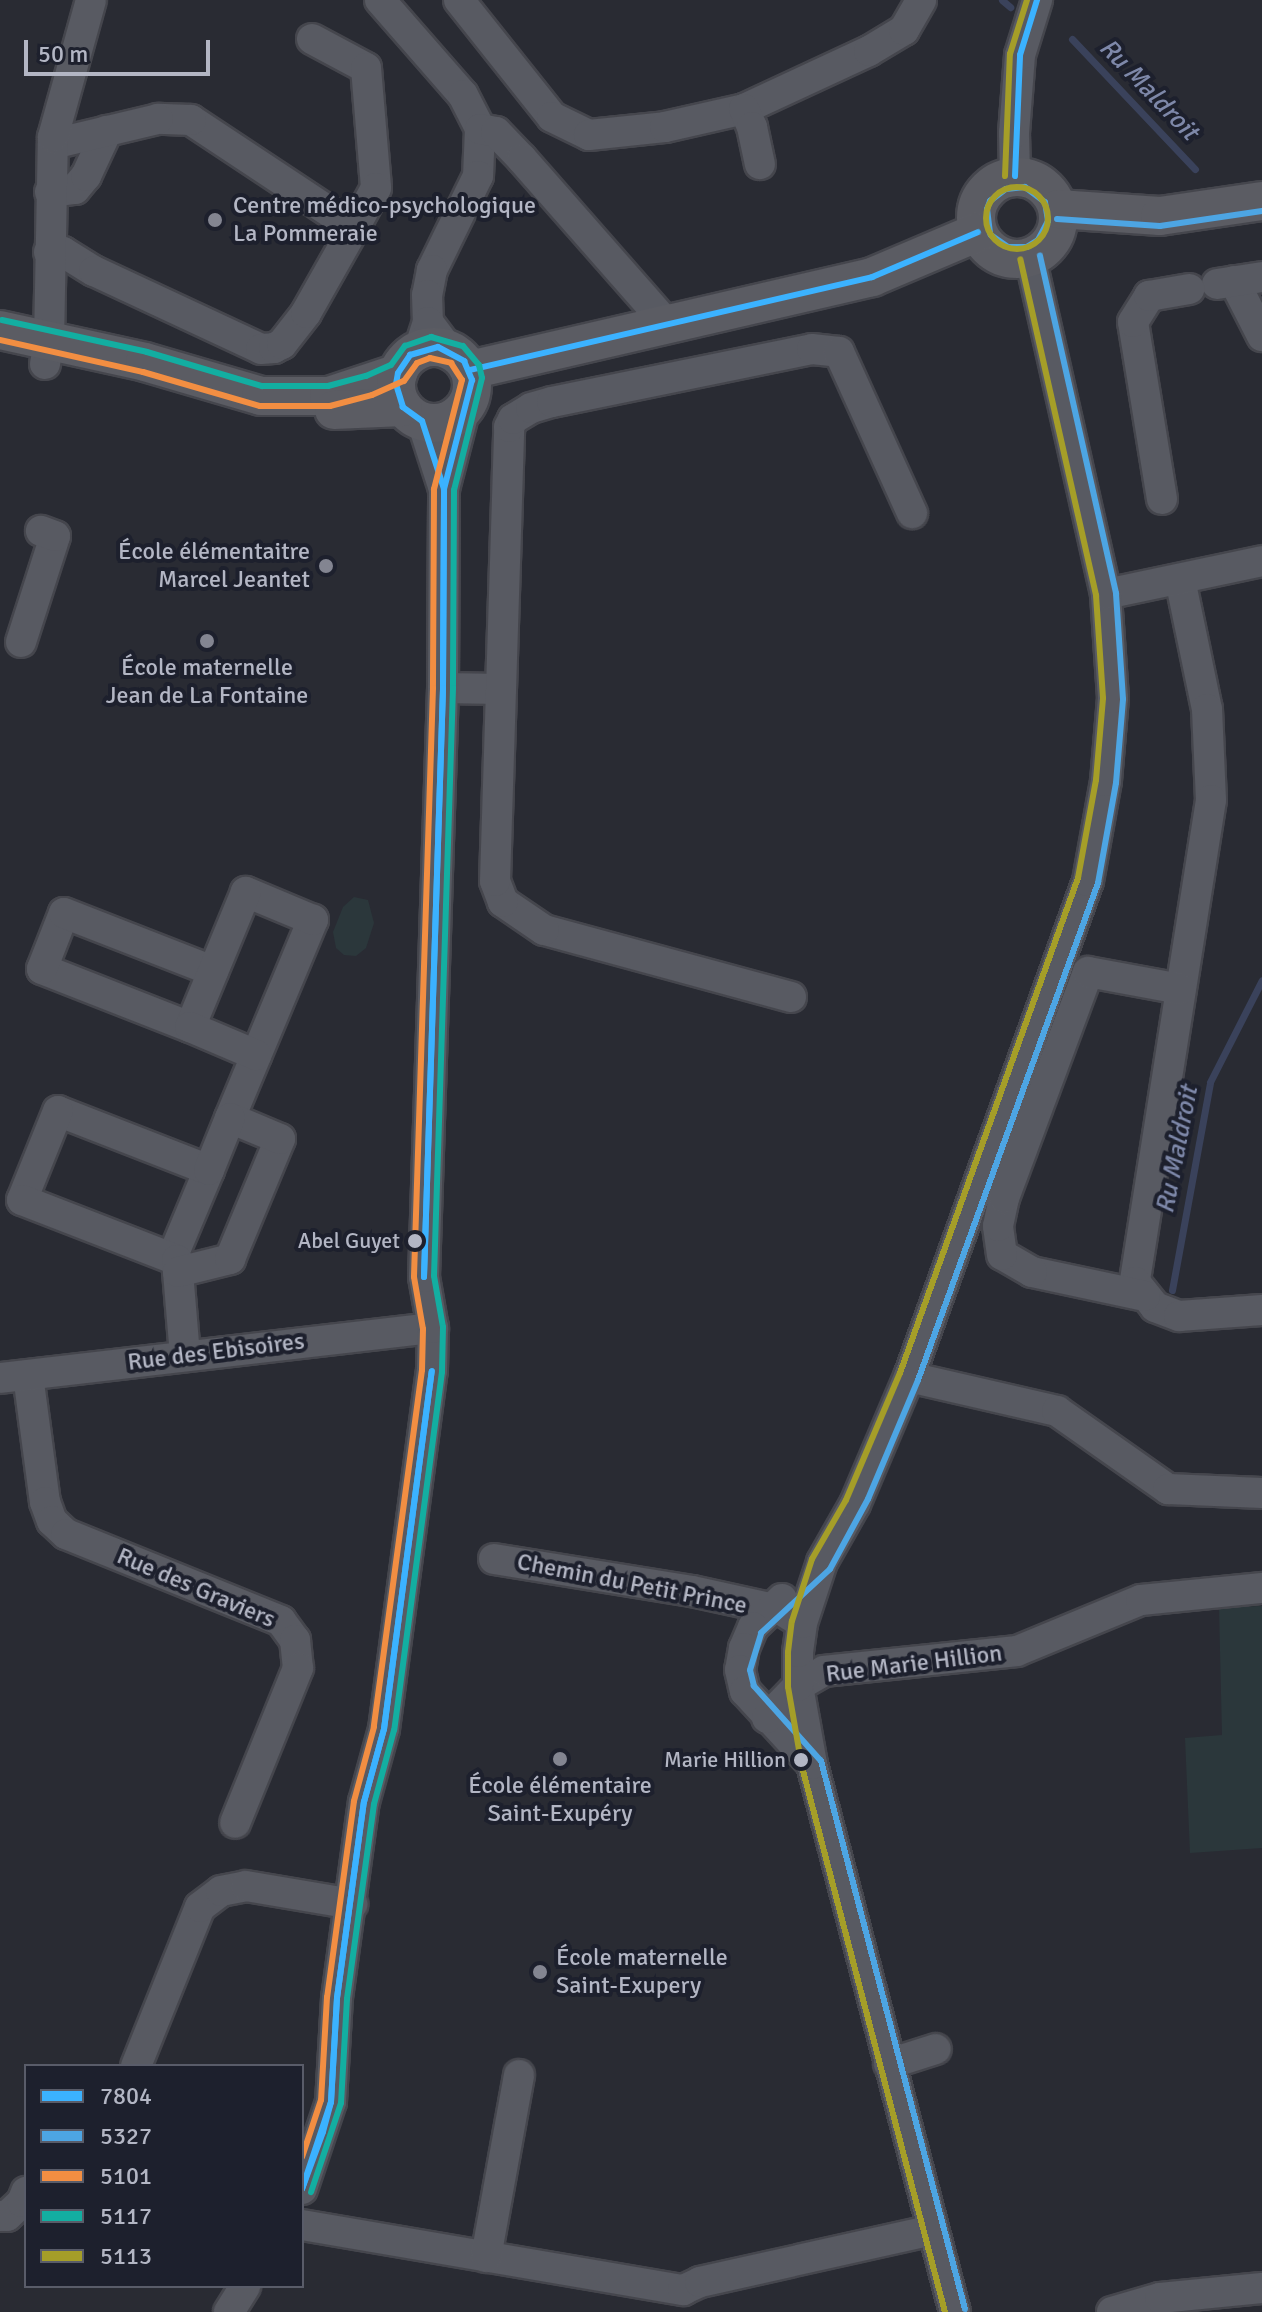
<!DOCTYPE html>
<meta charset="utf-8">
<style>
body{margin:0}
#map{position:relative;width:1262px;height:2312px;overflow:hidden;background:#292b33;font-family:Signika,sans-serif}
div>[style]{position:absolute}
.green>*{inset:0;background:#2b373b}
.stream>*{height:7px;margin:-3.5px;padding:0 3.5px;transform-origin:3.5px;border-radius:3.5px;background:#3a425b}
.roads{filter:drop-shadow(2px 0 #45464d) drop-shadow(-2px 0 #45464d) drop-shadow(0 2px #45464d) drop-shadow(0 -2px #45464d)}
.minor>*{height:30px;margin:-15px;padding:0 15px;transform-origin:15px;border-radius:15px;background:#585a62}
.major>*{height:38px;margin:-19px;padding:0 19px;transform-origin:19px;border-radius:19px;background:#5b5c63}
.major>.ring{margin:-19px;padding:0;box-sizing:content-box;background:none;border:38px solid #5b5c63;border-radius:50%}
.bus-1>*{height:6px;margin:-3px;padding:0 3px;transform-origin:3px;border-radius:3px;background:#3bb2ff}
.bus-2>*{height:6px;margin:-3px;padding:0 3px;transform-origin:3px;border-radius:3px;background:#4da5e3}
.bus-3>*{height:6px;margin:-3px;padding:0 3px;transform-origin:3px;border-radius:3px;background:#f28e42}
.bus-4>*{height:6px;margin:-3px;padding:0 3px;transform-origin:3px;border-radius:3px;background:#13aea1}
.bus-5>*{height:6px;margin:-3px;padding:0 3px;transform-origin:3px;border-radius:3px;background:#a59e28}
.bus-5>.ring{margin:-3px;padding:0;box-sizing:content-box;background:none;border:6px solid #a59e28;border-radius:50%}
.dots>*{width:22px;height:22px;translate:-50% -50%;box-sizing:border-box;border:4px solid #1d202d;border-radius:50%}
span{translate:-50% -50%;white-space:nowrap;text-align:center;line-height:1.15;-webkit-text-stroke:8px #1d202d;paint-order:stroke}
.bus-label{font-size:22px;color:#b3b6c4}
.right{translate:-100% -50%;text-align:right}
.poi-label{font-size:24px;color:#b3b6c4}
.left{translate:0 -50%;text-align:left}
.street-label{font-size:24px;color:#b3b6c4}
.water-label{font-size:26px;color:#7e88a9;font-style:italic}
.legend{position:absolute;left:24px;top:2064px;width:280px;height:224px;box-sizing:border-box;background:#1d202d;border:2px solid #595c69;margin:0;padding:10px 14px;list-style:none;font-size:24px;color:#b3b6c4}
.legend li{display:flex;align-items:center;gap:16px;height:40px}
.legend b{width:40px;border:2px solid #595c69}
.scale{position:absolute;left:24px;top:40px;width:186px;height:36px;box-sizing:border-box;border:4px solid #b3b6c4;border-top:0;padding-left:10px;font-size:24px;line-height:28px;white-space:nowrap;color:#b3b6c4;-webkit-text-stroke:6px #1d202d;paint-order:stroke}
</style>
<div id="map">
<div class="green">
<div style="clip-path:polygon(354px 897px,368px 900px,374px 923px,366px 948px,356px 956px,344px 955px,336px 948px,333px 932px,343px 907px)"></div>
<div style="clip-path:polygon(1262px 1606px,1262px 1848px,1190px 1853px,1185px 1738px,1222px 1735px,1219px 1608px)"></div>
</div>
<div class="stream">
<div style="left:1002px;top:0;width:11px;rotate:41deg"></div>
<div style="left:1072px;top:39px;width:179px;rotate:46.6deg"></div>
<div style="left:1172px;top:1290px;width:211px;rotate:-79.6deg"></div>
<div style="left:1210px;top:1082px;width:114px;rotate:-63deg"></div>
</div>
<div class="roads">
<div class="minor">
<div style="left:380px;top:0;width:126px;rotate:48.9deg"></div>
<div style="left:463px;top:95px;width:38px;rotate:63deg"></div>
<div style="left:480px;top:129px;width:47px;rotate:92.4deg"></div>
<div style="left:478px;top:176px;width:105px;rotate:116.1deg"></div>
<div style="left:432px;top:270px;width:25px;rotate:101deg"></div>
<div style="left:427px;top:295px;width:27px;rotate:88deg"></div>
<div style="left:428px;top:322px;width:29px;rotate:108deg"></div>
<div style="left:459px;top:0;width:149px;rotate:51.5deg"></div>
<div style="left:552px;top:117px;width:41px;rotate:25.9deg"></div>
<div style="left:589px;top:135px;width:76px;rotate:-6deg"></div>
<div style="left:665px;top:127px;width:81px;rotate:-12.8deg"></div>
<div style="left:744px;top:109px;width:138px;rotate:-24.9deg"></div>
<div style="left:869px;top:51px;width:41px;rotate:-31deg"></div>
<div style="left:904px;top:30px;width:34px;rotate:-60deg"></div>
<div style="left:312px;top:39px;width:61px;rotate:28.2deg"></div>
<div style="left:366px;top:68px;width:120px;rotate:85.2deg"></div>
<div style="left:376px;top:188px;width:46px;rotate:118.8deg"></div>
<div style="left:744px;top:109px;width:20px;rotate:66deg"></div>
<div style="left:752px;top:127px;width:38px;rotate:78deg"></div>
<div style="left:480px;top:129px;width:16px;rotate:11deg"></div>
<div style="left:496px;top:132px;width:37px;rotate:46deg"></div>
<div style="left:522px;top:159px;width:220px;rotate:48.7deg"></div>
<div style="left:1015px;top:176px;width:43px;rotate:-91.3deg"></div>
<div style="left:1014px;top:133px;width:78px;rotate:-85.6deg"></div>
<div style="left:1020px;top:55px;width:58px;rotate:-72.8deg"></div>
<div style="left:50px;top:192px;width:25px;rotate:-7deg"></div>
<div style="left:75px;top:189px;width:17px;rotate:-50deg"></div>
<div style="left:86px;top:176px;width:50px;rotate:-65deg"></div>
<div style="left:49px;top:252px;width:14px"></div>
<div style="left:63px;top:252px;width:36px;rotate:32deg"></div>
<div style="left:94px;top:271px;width:184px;rotate:25deg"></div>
<div style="left:261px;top:349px;width:13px;rotate:-4deg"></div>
<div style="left:274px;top:348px;width:9px;rotate:-27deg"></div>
<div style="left:282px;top:344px;width:39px;rotate:-52deg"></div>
<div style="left:306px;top:313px;width:98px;rotate:-60.5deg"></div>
<div style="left:354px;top:228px;width:196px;rotate:-146.5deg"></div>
<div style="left:191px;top:120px;width:33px;rotate:-178deg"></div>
<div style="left:158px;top:119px;width:108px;rotate:166.6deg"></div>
<div style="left:1234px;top:281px;width:62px;rotate:63deg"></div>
<div style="left:1217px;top:284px;width:46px;rotate:-8.8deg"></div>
<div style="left:428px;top:322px;width:34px;rotate:53deg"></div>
<div style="left:45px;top:364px;width:22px;rotate:-80deg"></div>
<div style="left:49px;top:342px;width:205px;rotate:-88.9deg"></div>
<div style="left:53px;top:137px;width:142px;rotate:-74.5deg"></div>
<div style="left:422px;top:421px;width:71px;rotate:72.1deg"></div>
<div style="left:1162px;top:499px;width:179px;rotate:-99.3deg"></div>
<div style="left:1133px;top:322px;width:31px;rotate:-58deg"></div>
<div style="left:1149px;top:296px;width:41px;rotate:-9.9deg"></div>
<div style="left:1180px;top:579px;width:133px;rotate:78.3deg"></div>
<div style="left:1207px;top:709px;width:91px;rotate:87.5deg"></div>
<div style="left:1211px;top:800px;width:488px;rotate:99deg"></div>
<div style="left:1135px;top:1282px;width:32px;rotate:51deg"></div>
<div style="left:1155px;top:1307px;width:26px;rotate:21deg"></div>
<div style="left:1179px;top:1316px;width:83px;rotate:-4.1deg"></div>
<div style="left:1106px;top:594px;width:159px;rotate:-11.9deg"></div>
<div style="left:21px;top:642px;width:111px;rotate:-72.2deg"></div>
<div style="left:55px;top:536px;width:15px;rotate:-160deg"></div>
<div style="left:443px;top:688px;width:58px;rotate:1deg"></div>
<div style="left:791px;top:997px;width:256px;rotate:-164.8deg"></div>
<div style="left:544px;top:930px;width:50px;rotate:-145.7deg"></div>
<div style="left:503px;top:902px;width:22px;rotate:-111deg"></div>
<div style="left:495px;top:881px;width:454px;rotate:-88.2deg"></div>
<div style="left:509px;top:427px;width:9px;rotate:-63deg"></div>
<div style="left:513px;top:419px;width:21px;rotate:-31deg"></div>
<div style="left:531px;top:408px;width:22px;rotate:-16deg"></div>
<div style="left:552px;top:402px;width:265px;rotate:-11.5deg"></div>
<div style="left:812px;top:349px;width:27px;rotate:6deg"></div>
<div style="left:839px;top:352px;width:177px;rotate:65.6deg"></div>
<div style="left:190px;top:1027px;width:159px;rotate:-158.6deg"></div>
<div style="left:42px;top:969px;width:60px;rotate:-68.6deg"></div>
<div style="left:64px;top:913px;width:160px;rotate:21.3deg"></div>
<div style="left:230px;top:1118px;width:215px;rotate:-67.3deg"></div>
<div style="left:313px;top:920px;width:73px;rotate:-157.3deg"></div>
<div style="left:246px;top:892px;width:146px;rotate:112.5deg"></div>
<div style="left:190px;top:1027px;width:72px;rotate:23deg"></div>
<div style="left:172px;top:1258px;width:95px;rotate:-67.2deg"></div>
<div style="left:209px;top:1170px;width:162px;rotate:-158.7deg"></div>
<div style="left:58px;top:1111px;width:96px;rotate:112deg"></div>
<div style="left:22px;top:1200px;width:166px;rotate:21.2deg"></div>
<div style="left:177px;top:1260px;width:95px;rotate:85.2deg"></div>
<div style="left:178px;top:1272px;width:54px;rotate:-14deg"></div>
<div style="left:230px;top:1259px;width:130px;rotate:-67.4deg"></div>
<div style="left:280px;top:1139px;width:54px;rotate:-157.2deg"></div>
<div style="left:230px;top:1118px;width:56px;rotate:112deg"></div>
<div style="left:1145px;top:1296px;width:116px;rotate:-168deg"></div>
<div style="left:1032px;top:1272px;width:34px;rotate:-150deg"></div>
<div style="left:1002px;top:1255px;width:29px;rotate:-98deg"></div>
<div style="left:998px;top:1226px;width:29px;rotate:-78deg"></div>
<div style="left:1004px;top:1198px;width:241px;rotate:-69.6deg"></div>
<div style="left:1088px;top:972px;width:94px;rotate:10.5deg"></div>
<div style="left:28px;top:1375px;width:128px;rotate:82.4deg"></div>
<div style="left:45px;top:1502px;width:20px;rotate:70deg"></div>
<div style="left:52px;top:1521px;width:19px;rotate:43deg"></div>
<div style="left:66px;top:1534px;width:232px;rotate:22deg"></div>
<div style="left:281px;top:1621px;width:24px;rotate:54deg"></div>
<div style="left:295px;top:1640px;width:28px;rotate:84deg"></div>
<div style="left:298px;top:1668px;width:167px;rotate:112.1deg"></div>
<div style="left:909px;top:1377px;width:152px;rotate:12.9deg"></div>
<div style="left:1057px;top:1411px;width:136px;rotate:35.1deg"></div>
<div style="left:1168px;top:1489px;width:94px;rotate:2.4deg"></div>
<div style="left:0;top:1378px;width:436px;rotate:-6.6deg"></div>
<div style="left:494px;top:1559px;width:201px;rotate:9.2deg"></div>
<div style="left:692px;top:1591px;width:93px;rotate:12.4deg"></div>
<div style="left:783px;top:1611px;width:22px;rotate:32deg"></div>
<div style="left:782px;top:1599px;width:40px;rotate:136deg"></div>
<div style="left:753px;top:1627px;width:23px;rotate:113deg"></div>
<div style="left:744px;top:1648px;width:22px;rotate:100deg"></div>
<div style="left:740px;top:1670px;width:22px;rotate:77deg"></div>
<div style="left:745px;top:1691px;width:99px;rotate:47.5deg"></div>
<div style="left:767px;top:1718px;width:45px;rotate:-45.9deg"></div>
<div style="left:798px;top:1686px;width:30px;rotate:-30deg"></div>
<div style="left:824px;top:1671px;width:194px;rotate:-5.9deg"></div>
<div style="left:1017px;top:1651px;width:134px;rotate:-22.4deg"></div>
<div style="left:1141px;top:1600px;width:122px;rotate:-5.7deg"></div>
<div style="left:889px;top:2064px;width:49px;rotate:-17.7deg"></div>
<div style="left:136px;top:2066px;width:171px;rotate:-68.1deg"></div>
<div style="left:200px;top:1907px;width:26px;rotate:-37deg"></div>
<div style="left:221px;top:1891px;width:25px;rotate:-11deg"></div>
<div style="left:246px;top:1886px;width:108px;rotate:9.6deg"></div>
<div style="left:302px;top:2189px;width:92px;rotate:-71.6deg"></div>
<div style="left:331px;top:2102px;width:104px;rotate:-86.7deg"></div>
<div style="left:337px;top:1998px;width:198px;rotate:-82.2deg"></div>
<div style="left:364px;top:1802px;width:76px;rotate:-74.7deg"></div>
<div style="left:384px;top:1729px;width:361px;rotate:-82.4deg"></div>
<div style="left:432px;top:1371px;width:43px;rotate:-88.7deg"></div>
<div style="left:433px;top:1328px;width:52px;rotate:-100deg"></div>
<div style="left:424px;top:1277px;width:589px;rotate:-88.15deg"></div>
<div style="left:443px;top:688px;width:199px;rotate:-89.7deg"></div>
<div style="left:444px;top:489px;width:84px;rotate:-75.5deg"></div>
<div style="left:0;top:2216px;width:7px"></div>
<div style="left:7px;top:2216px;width:21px;rotate:-43deg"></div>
<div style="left:22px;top:2202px;width:11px;rotate:-68deg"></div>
<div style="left:302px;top:2225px;width:387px;rotate:9.7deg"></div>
<div style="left:683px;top:2290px;width:19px;rotate:-25deg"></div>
<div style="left:700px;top:2282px;width:238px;rotate:-12.6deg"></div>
<div style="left:486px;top:2257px;width:185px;rotate:-79.7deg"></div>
<div style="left:229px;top:2312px;width:31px;rotate:-58deg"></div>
<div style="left:955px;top:2312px;width:566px;rotate:-104.63deg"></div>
<div style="left:812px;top:1764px;width:79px;rotate:-100.2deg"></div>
<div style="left:798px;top:1686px;width:34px;rotate:-90deg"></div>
<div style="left:798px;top:1652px;width:29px;rotate:-82deg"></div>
<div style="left:802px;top:1623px;width:64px;rotate:-71.8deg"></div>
<div style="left:822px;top:1562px;width:67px;rotate:-60.4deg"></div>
<div style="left:855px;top:1504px;width:138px;rotate:-67deg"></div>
<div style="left:909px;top:1377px;width:527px;rotate:-70.16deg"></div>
<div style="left:1088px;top:881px;width:102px;rotate:-79.8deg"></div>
<div style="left:1106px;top:781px;width:83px;rotate:-85.2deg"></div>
<div style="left:1113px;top:698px;width:104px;rotate:-93.9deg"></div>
<div style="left:1106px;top:594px;width:345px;rotate:-102.7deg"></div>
<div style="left:1112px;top:2312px;width:50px;rotate:-16.3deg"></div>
<div style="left:1160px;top:2298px;width:102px;rotate:-5.6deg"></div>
</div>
<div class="major">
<div class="ring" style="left:976px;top:177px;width:44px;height:44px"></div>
<div style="left:1058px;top:209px;width:102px;rotate:3.9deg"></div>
<div style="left:1160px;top:216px;width:103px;rotate:-8.4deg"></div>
<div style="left:0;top:330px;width:148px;rotate:12.4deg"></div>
<div style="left:145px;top:362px;width:121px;rotate:16.3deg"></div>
<div style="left:261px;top:396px;width:68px"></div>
<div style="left:329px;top:396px;width:73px;rotate:-18.4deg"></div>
<div class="ring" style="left:396px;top:347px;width:38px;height:38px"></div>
<div style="left:470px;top:370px;width:413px;rotate:-13deg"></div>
<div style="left:872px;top:277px;width:115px;rotate:-23deg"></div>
<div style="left:334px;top:410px;width:69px;rotate:-2.5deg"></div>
</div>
</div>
<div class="bus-1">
<div style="left:1015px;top:176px;width:121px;rotate:-87.6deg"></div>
<div style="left:1020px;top:55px;width:58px;rotate:-72.8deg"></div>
<div style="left:438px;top:347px;width:30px;rotate:28deg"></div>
<div style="left:464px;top:361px;width:21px;rotate:67deg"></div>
<div style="left:472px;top:380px;width:113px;rotate:104.4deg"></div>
<div style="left:444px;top:489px;width:71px;rotate:-107.9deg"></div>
<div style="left:422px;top:421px;width:24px;rotate:-144deg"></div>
<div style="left:403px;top:407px;width:24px;rotate:-107deg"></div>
<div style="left:396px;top:384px;width:11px;rotate:-80deg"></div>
<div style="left:398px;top:373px;width:22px;rotate:-56deg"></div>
<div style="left:410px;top:355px;width:29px;rotate:-16deg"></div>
<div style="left:470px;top:370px;width:413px;rotate:-13deg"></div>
<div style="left:872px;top:277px;width:115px;rotate:-23deg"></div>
<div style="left:443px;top:688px;width:199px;rotate:-89.7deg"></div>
<div style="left:443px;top:688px;width:199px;rotate:-89.7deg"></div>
<div style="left:424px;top:1277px;width:589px;rotate:-88.15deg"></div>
<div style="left:424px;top:1277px;width:589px;rotate:-88.15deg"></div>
<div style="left:384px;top:1729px;width:361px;rotate:-82.4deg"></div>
<div style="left:384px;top:1729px;width:361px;rotate:-82.4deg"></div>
<div style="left:364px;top:1802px;width:76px;rotate:-74.7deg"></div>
<div style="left:364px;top:1802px;width:76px;rotate:-74.7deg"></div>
<div style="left:337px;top:1998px;width:198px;rotate:-82.2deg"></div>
<div style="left:337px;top:1998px;width:198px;rotate:-82.2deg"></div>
<div style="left:331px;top:2102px;width:31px;rotate:105deg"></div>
<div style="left:323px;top:2132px;width:61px;rotate:110.2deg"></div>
<div style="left:302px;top:2189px;width:92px;rotate:-71.6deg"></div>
<div style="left:331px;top:2102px;width:104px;rotate:-86.7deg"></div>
<div style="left:331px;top:2102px;width:104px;rotate:-86.7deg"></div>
</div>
<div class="bus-2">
<div style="left:1057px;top:219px;width:103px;rotate:3.9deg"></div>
<div style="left:1160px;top:226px;width:103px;rotate:-8.4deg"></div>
<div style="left:990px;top:233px;width:24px;rotate:-97deg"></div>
<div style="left:987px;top:209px;width:9px;rotate:-69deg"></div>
<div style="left:990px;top:201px;width:20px;rotate:-37deg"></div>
<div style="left:1006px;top:189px;width:19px;rotate:-6deg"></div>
<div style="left:1025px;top:187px;width:25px;rotate:37deg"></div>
<div style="left:1045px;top:202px;width:19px;rotate:81deg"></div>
<div style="left:1048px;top:221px;width:21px;rotate:118deg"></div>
<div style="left:1038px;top:240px;width:13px;rotate:148deg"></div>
<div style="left:1027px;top:247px;width:19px;rotate:180deg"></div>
<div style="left:1008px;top:247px;width:21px;rotate:-145deg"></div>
<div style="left:965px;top:2309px;width:567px;rotate:-104.72deg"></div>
<div style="left:821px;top:1761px;width:101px;rotate:-131.8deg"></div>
<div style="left:754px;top:1686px;width:16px;rotate:-104deg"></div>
<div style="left:750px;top:1670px;width:39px;rotate:-73deg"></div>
<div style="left:761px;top:1633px;width:94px;rotate:-42.8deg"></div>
<div style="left:830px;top:1569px;width:80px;rotate:-61.5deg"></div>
<div style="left:868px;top:1499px;width:129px;rotate:-67.2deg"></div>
<div style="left:918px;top:1380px;width:529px;rotate:-70.09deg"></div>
<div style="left:1098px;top:883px;width:102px;rotate:-79.8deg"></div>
<div style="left:1116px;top:783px;width:84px;rotate:-85.2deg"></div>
<div style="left:1123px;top:699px;width:106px;rotate:-93.8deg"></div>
<div style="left:1116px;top:593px;width:346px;rotate:-102.7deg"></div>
</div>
<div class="bus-3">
<div style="left:0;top:340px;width:147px;rotate:12.6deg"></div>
<div style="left:143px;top:372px;width:122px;rotate:16.2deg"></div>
<div style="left:260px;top:406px;width:70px"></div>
<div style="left:330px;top:406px;width:43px;rotate:-14.7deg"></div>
<div style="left:372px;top:395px;width:35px;rotate:-24deg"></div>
<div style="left:404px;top:381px;width:22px;rotate:-54deg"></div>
<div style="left:417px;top:363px;width:14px;rotate:-21deg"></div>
<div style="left:430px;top:358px;width:22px;rotate:13deg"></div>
<div style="left:451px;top:363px;width:20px;rotate:57deg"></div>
<div style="left:462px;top:380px;width:113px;rotate:104.4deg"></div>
<div style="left:434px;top:489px;width:199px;rotate:90.3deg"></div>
<div style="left:433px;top:688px;width:589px;rotate:91.85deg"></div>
<div style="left:414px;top:1277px;width:53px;rotate:80.2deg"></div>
<div style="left:423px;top:1329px;width:41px;rotate:91.4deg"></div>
<div style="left:422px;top:1370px;width:360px;rotate:97.7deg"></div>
<div style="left:374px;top:1727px;width:77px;rotate:105.1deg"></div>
<div style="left:354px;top:1801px;width:198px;rotate:97.8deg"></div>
<div style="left:327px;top:1997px;width:103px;rotate:93.3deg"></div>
<div style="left:321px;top:2100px;width:60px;rotate:108.4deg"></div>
</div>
<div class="bus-4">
<div style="left:2px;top:320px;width:148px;rotate:12.4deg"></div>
<div style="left:147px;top:352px;width:120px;rotate:16.5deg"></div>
<div style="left:262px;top:386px;width:66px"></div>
<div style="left:328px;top:386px;width:39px;rotate:-15deg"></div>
<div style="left:366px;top:376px;width:27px;rotate:-24deg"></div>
<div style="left:391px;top:365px;width:24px;rotate:-54deg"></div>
<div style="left:405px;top:346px;width:28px;rotate:-19deg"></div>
<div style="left:431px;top:337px;width:33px;rotate:16deg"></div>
<div style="left:463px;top:346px;width:25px;rotate:50deg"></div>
<div style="left:479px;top:365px;width:13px;rotate:77deg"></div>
<div style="left:482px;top:378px;width:115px;rotate:104deg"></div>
<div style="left:454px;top:490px;width:198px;rotate:90.3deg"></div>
<div style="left:453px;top:688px;width:588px;rotate:91.85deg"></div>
<div style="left:434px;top:1276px;width:52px;rotate:80deg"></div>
<div style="left:443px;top:1327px;width:45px;rotate:91.3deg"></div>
<div style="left:442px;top:1372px;width:361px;rotate:97.6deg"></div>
<div style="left:394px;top:1730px;width:77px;rotate:105.1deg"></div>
<div style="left:374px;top:1804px;width:197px;rotate:97.9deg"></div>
<div style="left:347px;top:1999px;width:104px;rotate:93.3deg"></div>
<div style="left:341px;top:2103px;width:94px;rotate:108.6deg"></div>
</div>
<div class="bus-5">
<div style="left:1005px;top:176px;width:122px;rotate:-87.7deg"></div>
<div style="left:1010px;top:54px;width:57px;rotate:-72.5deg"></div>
<div class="ring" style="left:986px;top:187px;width:56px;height:56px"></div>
<div style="left:945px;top:2312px;width:563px;rotate:-104.7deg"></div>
<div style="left:802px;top:1767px;width:81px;rotate:-99.9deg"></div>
<div style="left:788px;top:1687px;width:35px;rotate:-90deg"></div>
<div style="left:788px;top:1652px;width:31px;rotate:-83deg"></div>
<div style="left:792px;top:1621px;width:65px;rotate:-72.1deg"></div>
<div style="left:812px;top:1559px;width:68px;rotate:-60deg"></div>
<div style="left:846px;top:1500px;width:138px;rotate:-67deg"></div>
<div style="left:900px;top:1373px;width:526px;rotate:-70.22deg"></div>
<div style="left:1078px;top:878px;width:100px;rotate:-79.6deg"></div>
<div style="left:1096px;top:780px;width:82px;rotate:-85.1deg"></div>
<div style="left:1103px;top:698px;width:103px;rotate:-93.9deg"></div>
<div style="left:1096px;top:595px;width:344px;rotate:-102.7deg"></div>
</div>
<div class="dots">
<div style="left:215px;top:220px;background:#838591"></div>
<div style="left:326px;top:566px;background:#838591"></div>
<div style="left:207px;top:641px;background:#838591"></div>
<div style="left:415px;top:1241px;background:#b3b6c4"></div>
<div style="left:560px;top:1759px;background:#838591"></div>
<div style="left:801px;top:1760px;background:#b3b6c4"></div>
<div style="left:540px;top:1972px;background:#838591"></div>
</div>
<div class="bus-label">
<span class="right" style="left:400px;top:1241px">Abel Guyet</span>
<span class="right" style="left:786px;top:1760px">Marie Hillion</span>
</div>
<div class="poi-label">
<span class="left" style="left:233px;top:220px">Centre médico-psychologique<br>La Pommeraie</span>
<span class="right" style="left:310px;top:566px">École élémentaitre<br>Marcel Jeantet</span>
<span style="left:207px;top:682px">École maternelle<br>Jean de La Fontaine</span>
<span style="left:560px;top:1800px">École élémentaire<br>Saint-Exupéry</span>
<span class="left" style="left:556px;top:1972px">École maternelle<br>Saint-Exupery</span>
</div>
<div class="street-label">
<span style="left:216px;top:1352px;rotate:-7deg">Rue des Ebisoires</span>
<span style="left:632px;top:1584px;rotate:11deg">Chemin du Petit Prince</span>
<span style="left:196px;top:1588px;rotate:23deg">Rue des Graviers</span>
<span style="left:914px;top:1664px;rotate:-7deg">Rue Marie Hillion</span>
</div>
<div class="water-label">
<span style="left:1148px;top:90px;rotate:46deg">Ru Maldroit</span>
<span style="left:1178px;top:1150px;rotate:-79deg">Ru Maldroit</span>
</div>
<ul class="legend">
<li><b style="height:10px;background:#3bb2ff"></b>7804</li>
<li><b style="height:10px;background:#4da5e3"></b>5327</li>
<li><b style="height:10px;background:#f28e42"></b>5101</li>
<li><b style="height:10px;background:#13aea1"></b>5117</li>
<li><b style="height:10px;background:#a59e28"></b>5113</li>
</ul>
<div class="scale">50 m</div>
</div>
